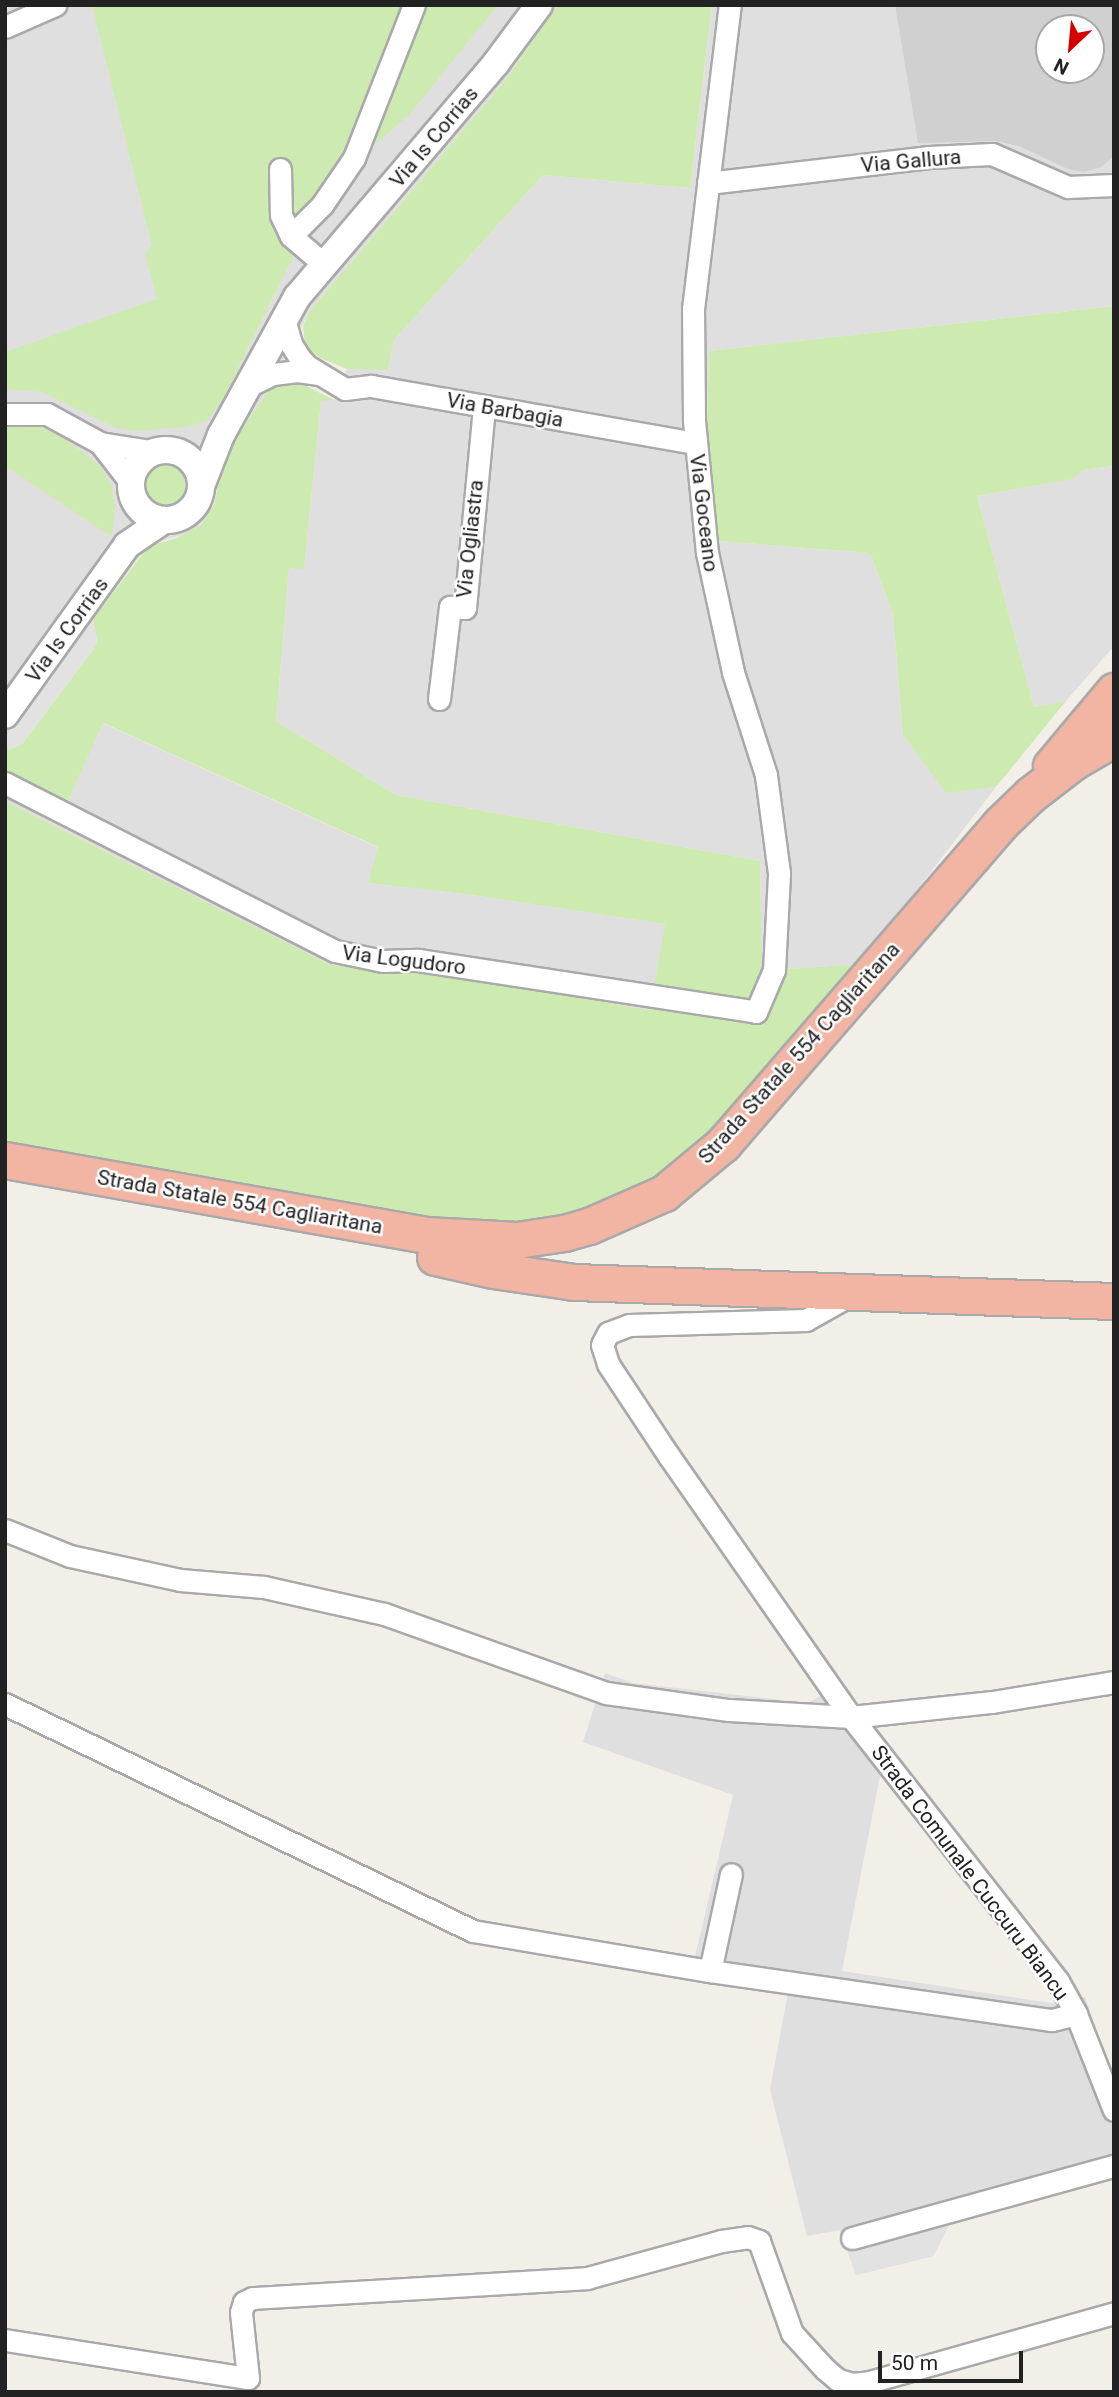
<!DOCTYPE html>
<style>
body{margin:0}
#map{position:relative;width:1119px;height:2397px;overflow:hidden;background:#f2efe9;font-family:Roboto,sans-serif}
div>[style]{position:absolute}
.residential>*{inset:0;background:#e0dfdf}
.religious>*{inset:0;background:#d0d0d0}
.grass>*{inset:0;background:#cdebb0}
.round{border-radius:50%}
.parking>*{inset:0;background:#e2e2e2}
.roads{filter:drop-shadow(2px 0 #a9a9a9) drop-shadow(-2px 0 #a9a9a9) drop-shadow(0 2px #a9a9a9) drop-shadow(0 -2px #a9a9a9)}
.minor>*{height:21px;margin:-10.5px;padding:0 10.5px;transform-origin:10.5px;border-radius:10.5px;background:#fff}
.tertiary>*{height:26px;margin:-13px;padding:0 13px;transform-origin:13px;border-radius:13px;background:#fff}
.tertiary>.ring{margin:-13px;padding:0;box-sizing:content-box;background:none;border:26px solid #fff;border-radius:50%}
.trunk>*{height:35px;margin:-17.5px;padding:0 17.5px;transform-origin:17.5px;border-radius:17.5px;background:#f2b4a3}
span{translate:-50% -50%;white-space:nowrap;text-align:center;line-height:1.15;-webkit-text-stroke:5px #fff;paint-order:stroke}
.street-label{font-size:21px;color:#222}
.frame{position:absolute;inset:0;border:7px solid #222;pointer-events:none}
.north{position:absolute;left:1035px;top:14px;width:70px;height:70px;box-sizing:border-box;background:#fff;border:2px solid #a7a7a7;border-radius:50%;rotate:206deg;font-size:19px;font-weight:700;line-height:28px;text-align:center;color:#222}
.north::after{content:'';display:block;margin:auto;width:24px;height:32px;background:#d40000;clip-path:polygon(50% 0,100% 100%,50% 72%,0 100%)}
.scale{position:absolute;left:878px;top:2351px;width:145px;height:32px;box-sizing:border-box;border:4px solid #222;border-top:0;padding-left:9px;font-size:21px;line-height:24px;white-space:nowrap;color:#222;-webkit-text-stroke:5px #fff;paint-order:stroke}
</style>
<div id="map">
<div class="residential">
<div style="clip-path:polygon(5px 5px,558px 5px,503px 83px,310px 311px,260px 404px,231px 446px,209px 515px,193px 532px,158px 542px,140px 556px,5px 738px)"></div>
<div style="clip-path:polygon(evenodd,712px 5px,1114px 5px,1114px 306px,709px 351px,707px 422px,719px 541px,870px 553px,893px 614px,903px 735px,946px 792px,996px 787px,860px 964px,788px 969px,762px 962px,760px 861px,396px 795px,276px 721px,289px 568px,304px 568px,321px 400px,334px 400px,347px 369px,388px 370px,394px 340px,543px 175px,690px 188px,712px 5px,1049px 28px,1091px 28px,1091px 70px,1049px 70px,1049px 28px)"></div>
<div style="clip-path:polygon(1114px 466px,1114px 646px,1066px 701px,1034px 707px,977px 496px,1072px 479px,1082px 470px)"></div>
<div style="clip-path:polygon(102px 723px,379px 848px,368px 883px,472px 895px,666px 924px,650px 1010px,450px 976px,331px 965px,5px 801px,5px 772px,67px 803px)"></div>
<div style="clip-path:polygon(605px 1673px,633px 1683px,808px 1703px,822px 1695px,880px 1776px,842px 1971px,1051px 2003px,1085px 1997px,1114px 2081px,1114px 2172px,953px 2218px,933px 2256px,856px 2275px,840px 2230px,807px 2236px,770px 2090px,788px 1992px,690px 1978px,733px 1795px,583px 1742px)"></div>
</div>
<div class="religious">
<div style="clip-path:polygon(evenodd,895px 5px,1114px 5px,1114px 156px,1101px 167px,1084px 172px,1068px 169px,1019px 146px,996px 141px,918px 143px,895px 5px,1049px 28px,1091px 28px,1091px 70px,1049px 70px,1049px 28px)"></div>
</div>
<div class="grass">
<div style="clip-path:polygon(92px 5px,498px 5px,409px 115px,378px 142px,345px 149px,318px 194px,296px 251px,222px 401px,207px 421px,185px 427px,137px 431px,116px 428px,42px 392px,5px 389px,5px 352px,157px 299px,145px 254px,152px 245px)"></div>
<div style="clip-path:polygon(558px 5px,712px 5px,690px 188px,543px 175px,394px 340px,388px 370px,347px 369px,320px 358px,305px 346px,303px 326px,310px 311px,503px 83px)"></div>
<div style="clip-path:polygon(1114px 306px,1114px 466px,1082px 470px,1073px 479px,977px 496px,1034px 707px,1066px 701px,996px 787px,946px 793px,903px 735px,893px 614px,870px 553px,719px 541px,707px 422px,709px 351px)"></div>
<div style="clip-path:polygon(290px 381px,301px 383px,334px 400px,321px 401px,304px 569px,289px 568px,276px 721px,396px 795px,760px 861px,762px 962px,788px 969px,860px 964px,718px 1129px,643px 1187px,596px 1207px,551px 1219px,496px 1222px,420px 1217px,5px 1144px,5px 801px,331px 965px,450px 976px,650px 1010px,665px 924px,472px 895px,368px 883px,378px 847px,103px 723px,67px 803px,5px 772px,5px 751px,22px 744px,94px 648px,97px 641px,93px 619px,149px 546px,177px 538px,201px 525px,214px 505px,223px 462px,231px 446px,269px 389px)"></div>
<div style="clip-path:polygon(36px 425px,61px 436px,100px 466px,111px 484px,115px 508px,112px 537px,5px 466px,5px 426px)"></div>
<div class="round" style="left:140px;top:460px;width:50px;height:50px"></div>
</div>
<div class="parking">
<div style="clip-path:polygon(93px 619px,97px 641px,94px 648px,22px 744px,5px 751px,5px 738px)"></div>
<div style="clip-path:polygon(950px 2200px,958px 2208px,933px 2256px,856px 2275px,840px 2230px)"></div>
</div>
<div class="roads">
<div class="minor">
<div style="left:5px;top:27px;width:55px;rotate:-23.7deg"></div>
<div style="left:280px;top:169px;width:46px;rotate:88.8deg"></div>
<div style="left:281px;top:215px;width:23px;rotate:65deg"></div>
<div style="left:291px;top:236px;width:45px;rotate:40.5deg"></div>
<div style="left:708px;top:183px;width:223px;rotate:-6.7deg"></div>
<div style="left:929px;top:157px;width:63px;rotate:-2.7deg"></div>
<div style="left:992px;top:154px;width:83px;rotate:23.5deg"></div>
<div style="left:1068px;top:187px;width:46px;rotate:-2.5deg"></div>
<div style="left:291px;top:236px;width:44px;rotate:-45deg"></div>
<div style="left:322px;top:205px;width:57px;rotate:-55.8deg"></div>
<div style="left:354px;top:158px;width:164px;rotate:-68.6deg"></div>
<div style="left:284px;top:319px;width:26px;rotate:74deg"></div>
<div style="left:291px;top:344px;width:15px;rotate:58deg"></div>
<div style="left:299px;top:357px;width:12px;rotate:48deg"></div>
<div style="left:307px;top:366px;width:44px;rotate:31.2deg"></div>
<div style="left:345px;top:389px;width:26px;rotate:-7deg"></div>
<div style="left:371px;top:386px;width:329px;rotate:10deg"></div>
<div style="left:250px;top:385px;width:25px;rotate:-26deg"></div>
<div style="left:273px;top:374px;width:24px;rotate:-7deg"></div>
<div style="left:297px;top:371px;width:22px;rotate:8deg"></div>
<div style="left:5px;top:414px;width:42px"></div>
<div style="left:47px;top:414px;width:60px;rotate:28.7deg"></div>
<div style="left:100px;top:443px;width:58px;rotate:9deg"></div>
<div style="left:100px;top:443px;width:51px;rotate:52.2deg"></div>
<div style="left:439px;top:699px;width:93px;rotate:-83.2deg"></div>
<div style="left:450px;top:607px;width:15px;rotate:4deg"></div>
<div style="left:465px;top:608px;width:202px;rotate:-84.6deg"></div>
<div style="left:5px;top:783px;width:370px;rotate:27deg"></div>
<div style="left:335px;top:951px;width:49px;rotate:11.8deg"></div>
<div style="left:383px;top:961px;width:35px;rotate:-2deg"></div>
<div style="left:418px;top:960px;width:342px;rotate:8.7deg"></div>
<div style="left:756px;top:1012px;width:46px;rotate:-66.8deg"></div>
<div style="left:774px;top:970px;width:97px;rotate:-87deg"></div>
<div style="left:779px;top:873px;width:99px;rotate:-97.6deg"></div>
<div style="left:766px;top:775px;width:108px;rotate:-107.8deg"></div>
<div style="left:733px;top:672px;width:122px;rotate:-102.3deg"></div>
<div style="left:707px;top:553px;width:134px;rotate:-95.6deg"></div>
<div style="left:694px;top:420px;width:111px;rotate:-90.5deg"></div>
<div style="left:693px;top:309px;width:306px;rotate:-83.1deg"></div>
<div style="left:850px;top:1295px;width:51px;rotate:150.4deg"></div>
<div style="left:806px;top:1320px;width:177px;rotate:178.4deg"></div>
<div style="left:629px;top:1325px;width:22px;rotate:159deg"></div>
<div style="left:608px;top:1333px;width:13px;rotate:117deg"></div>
<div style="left:602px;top:1345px;width:20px;rotate:72deg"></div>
<div style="left:608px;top:1364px;width:110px;rotate:56.5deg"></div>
<div style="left:669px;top:1456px;width:318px;rotate:55.1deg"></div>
<div style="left:851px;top:1717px;width:335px;rotate:51.9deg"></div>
<div style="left:1058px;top:1981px;width:38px;rotate:61deg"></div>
<div style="left:1076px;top:2014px;width:103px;rotate:68.4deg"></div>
<div style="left:5px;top:1530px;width:70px;rotate:21.8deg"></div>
<div style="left:70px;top:1556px;width:113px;rotate:12.3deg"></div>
<div style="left:180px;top:1580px;width:84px;rotate:4.8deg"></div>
<div style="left:264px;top:1587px;width:123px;rotate:12.7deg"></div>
<div style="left:384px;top:1614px;width:236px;rotate:19.6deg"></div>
<div style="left:606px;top:1693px;width:124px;rotate:7.9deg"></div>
<div style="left:729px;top:1710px;width:122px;rotate:3.3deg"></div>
<div style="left:851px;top:1717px;width:142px;rotate:-6.1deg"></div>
<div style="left:992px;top:1702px;width:124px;rotate:-9.3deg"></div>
<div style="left:5px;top:1704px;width:520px;rotate:25.88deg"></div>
<div style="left:473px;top:1931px;width:240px;rotate:9.6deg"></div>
<div style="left:710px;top:1971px;width:345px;rotate:8.2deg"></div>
<div style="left:1052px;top:2020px;width:25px;rotate:-14deg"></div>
<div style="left:710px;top:1971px;width:99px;rotate:-77.8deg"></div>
<div style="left:852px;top:2238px;width:272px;rotate:-15.4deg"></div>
<div style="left:5px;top:2340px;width:246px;rotate:8.9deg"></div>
<div style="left:248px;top:2378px;width:66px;rotate:-96.1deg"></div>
<div style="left:241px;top:2312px;width:10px;rotate:-73deg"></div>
<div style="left:244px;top:2302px;width:10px;rotate:-24deg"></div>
<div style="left:253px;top:2298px;width:335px;rotate:-3.4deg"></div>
<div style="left:587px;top:2278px;width:139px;rotate:-15.4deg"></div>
<div style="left:721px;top:2241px;width:27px;rotate:-8deg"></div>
<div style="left:748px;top:2237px;width:12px;rotate:20deg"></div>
<div style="left:759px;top:2241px;width:98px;rotate:70.3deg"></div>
<div style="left:792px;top:2333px;width:49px;rotate:47.5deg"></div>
<div style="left:825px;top:2369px;width:17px;rotate:40deg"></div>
<div style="left:838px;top:2380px;width:16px;rotate:15deg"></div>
<div style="left:853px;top:2384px;width:16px;rotate:-7deg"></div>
<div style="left:869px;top:2382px;width:255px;rotate:-15.7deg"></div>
</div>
<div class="tertiary">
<div class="ring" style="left:131px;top:450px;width:44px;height:44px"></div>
<div style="left:201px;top:486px;width:55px;rotate:-68.6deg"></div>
<div style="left:221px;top:435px;width:158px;rotate:-61.2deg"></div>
<div style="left:297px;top:297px;width:307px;rotate:-49.6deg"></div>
<div style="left:496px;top:63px;width:72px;rotate:-53.4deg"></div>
<div style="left:5px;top:715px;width:209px;rotate:-54.3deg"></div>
<div style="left:127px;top:545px;width:45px;rotate:-34deg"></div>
</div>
<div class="trunk">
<div style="left:1051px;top:766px;width:98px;rotate:-50deg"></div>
<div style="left:5px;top:1160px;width:428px;rotate:10.1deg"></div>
<div style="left:426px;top:1235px;width:91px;rotate:3.1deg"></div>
<div style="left:517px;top:1240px;width:48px;rotate:-8.5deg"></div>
<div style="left:564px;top:1233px;width:26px;rotate:-16deg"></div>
<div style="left:589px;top:1226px;width:82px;rotate:-23.7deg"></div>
<div style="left:664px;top:1193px;width:77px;rotate:-39.7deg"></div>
<div style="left:723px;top:1144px;width:423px;rotate:-49.1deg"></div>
<div style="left:1000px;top:824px;width:42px;rotate:-44deg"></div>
<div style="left:1030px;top:795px;width:54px;rotate:-37.5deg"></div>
<div style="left:1073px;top:762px;width:48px;rotate:-30.3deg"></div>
<div style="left:435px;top:1257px;width:59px;rotate:12.6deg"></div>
<div style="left:493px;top:1270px;width:82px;rotate:8.4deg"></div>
<div style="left:574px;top:1282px;width:540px;rotate:2.02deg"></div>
</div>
</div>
<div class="street-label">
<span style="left:434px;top:137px;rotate:-50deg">Via Is Corrias</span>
<span style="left:911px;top:161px;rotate:-5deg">Via Gallura</span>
<span style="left:505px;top:410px;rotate:10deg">Via Barbagia</span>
<span style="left:704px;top:513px;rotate:83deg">Via Goceano</span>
<span style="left:470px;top:539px;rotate:-84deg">Via Ogliastra</span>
<span style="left:67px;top:630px;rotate:-54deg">Via Is Corrias</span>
<span style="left:404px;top:960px;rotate:7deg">Via Logudoro</span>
<span style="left:799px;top:1053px;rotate:-48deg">Strada Statale 554 Cagliaritana</span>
<span style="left:240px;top:1202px;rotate:10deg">Strada Statale 554 Cagliaritana</span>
<span style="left:970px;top:1873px;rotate:53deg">Strada Comunale Cuccuru Biancu</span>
</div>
<div class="frame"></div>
<div class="north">N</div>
<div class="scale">50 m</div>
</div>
